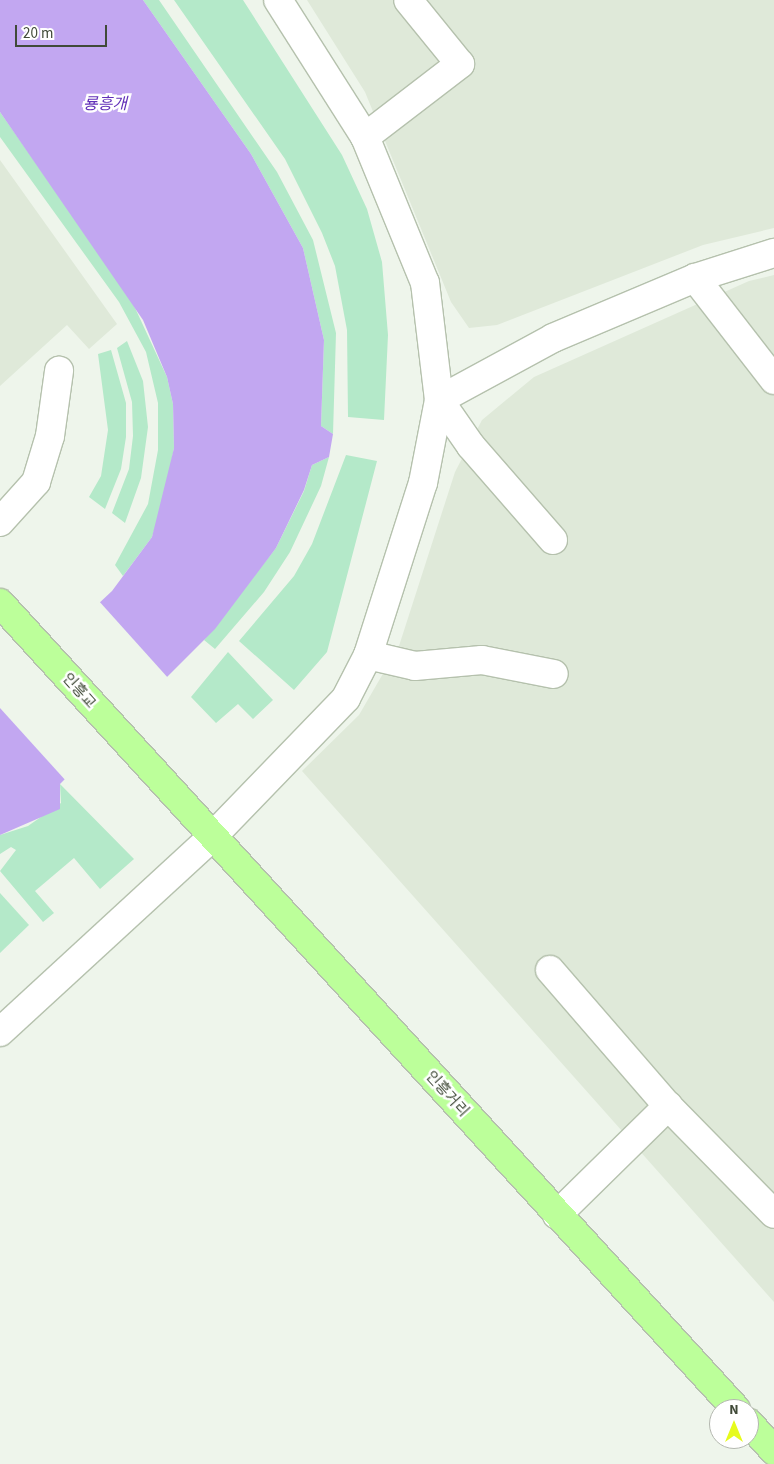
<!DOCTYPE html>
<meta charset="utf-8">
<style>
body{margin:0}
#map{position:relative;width:774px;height:1464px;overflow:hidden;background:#eef5eb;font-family:"Source Sans 3","Noto Sans KR",sans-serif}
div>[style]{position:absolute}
.residential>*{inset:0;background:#dfe9d9}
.green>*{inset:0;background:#b4e9c9}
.water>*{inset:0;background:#c2a7f1}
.pier>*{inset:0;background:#eef5eb}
.roads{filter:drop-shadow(1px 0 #b5c1ad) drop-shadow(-1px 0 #b5c1ad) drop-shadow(0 1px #b5c1ad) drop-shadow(0 -1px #b5c1ad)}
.minor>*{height:28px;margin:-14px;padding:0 14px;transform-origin:14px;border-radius:14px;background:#fff}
.major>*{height:28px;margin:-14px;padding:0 14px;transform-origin:14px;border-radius:14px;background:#bcff9a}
span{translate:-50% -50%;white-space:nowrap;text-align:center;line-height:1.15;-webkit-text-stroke:5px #fff;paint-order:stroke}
.street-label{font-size:15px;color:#404a38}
.water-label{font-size:16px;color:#612fb8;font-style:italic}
.north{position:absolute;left:709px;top:1399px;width:50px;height:50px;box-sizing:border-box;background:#fff;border:1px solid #b3b7af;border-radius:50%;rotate:0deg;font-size:14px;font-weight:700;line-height:20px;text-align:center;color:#404a38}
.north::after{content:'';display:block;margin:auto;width:18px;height:22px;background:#e6fb1c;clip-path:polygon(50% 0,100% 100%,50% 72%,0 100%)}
.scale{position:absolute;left:15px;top:25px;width:92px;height:22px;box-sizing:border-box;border:2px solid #404a38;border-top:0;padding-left:6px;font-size:15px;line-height:18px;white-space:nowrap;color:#404a38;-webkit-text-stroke:4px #fff;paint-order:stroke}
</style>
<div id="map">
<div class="residential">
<div style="clip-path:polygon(307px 0,774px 0,774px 228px,703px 245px,497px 325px,469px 328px,451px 302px,365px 92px)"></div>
<div style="clip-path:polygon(0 160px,117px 324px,89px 349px,67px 325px,0 386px)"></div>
<div style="clip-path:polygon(774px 275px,774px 1302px,302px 771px,359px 715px,399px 646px,455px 472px,482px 420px,534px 377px,749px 281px)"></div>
</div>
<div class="green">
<div style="clip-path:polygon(143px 0,159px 0,277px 172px,313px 240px,336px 333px,333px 434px,321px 426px,324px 340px,303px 248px,251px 154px)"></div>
<div style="clip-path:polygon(174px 0,243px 0,342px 155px,367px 209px,382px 262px,388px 335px,384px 420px,348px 417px,347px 330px,335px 266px,322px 233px,285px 159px)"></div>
<div style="clip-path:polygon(0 112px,130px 297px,167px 377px,173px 404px,174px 448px,163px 504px,152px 537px,123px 576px,115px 565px,148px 504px,158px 450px,158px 403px,146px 352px,119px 302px,0 137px)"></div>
<div style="clip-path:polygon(127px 341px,143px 381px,148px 427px,141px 478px,125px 523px,112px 513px,129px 469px,133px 436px,132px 402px,117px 348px)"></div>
<div style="clip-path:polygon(111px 350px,126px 403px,126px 437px,121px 469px,105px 509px,89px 497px,101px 476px,108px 430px,98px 354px)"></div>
<div style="clip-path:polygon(346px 455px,377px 461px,327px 652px,294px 690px,239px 641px,294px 576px,312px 544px)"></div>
<div style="clip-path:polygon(329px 457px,321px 486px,290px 552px,264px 592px,215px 649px,204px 640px,276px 548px,304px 491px,312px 465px)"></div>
<div style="clip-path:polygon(228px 652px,273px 700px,253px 719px,238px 704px,216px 723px,191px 697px)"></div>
<div style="clip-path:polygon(60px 784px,134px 859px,100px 889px,74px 858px,35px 891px,54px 913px,43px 922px,0 871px,16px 850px,11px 847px,0 854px,0 835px,28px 826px,61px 803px)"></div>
<div style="clip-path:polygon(0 893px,29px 925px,0 953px)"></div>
</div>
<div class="water">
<div style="clip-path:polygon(0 0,143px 0,251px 154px,303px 248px,324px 340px,321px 426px,333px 434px,329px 457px,312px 465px,304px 490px,276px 548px,215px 629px,60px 784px,60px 809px,0 835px,0 696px,112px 591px,152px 537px,174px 448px,173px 404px,167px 377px,143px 320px,0 112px)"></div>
</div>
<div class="pier">
<div style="clip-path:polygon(98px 600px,169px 679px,67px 782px,0 708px,0 693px)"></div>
</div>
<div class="roads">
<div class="minor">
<div style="left:365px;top:137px;width:120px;rotate:-37.5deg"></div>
<div style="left:460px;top:64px;width:82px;rotate:-129.1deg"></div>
<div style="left:695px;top:278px;width:129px;rotate:52.2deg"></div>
<div style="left:0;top:522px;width:54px;rotate:-48deg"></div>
<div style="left:36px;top:482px;width:48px;rotate:-73.1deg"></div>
<div style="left:50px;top:436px;width:66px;rotate:-82.1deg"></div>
<div style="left:553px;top:540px;width:125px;rotate:-131.1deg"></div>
<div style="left:471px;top:446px;width:56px;rotate:-124.8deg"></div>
<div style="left:439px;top:400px;width:130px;rotate:-28.5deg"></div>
<div style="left:553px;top:338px;width:154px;rotate:-22.9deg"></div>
<div style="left:695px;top:278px;width:83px;rotate:-17.6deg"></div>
<div style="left:368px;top:655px;width:48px;rotate:13.2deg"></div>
<div style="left:415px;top:666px;width:67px;rotate:-5.1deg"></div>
<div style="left:482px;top:660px;width:73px;rotate:11deg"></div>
<div style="left:550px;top:970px;width:180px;rotate:49.1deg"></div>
<div style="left:668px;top:1106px;width:151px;rotate:45.5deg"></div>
<div style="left:0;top:1032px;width:288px;rotate:-42.6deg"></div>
<div style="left:212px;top:837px;width:193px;rotate:-46deg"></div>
<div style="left:346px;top:698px;width:48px;rotate:-62.9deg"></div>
<div style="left:368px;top:655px;width:181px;rotate:-72.3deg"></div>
<div style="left:423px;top:483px;width:85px;rotate:-79.1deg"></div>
<div style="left:439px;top:400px;width:118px;rotate:-96.8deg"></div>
<div style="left:425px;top:283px;width:158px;rotate:-112.3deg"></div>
<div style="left:365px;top:137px;width:162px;rotate:-122.4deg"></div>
<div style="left:557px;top:1215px;width:156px;rotate:-44.5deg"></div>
</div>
<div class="major">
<div style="left:0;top:603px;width:1091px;rotate:47.6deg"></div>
<div style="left:749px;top:1423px;width:38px;rotate:48deg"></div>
</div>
</div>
<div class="street-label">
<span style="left:79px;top:691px;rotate:48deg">인흥교</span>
<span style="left:447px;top:1094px;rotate:48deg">인흥거리</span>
</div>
<div class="water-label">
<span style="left:105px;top:104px">룡흥개</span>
</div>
<div class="north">N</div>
<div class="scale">20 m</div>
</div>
